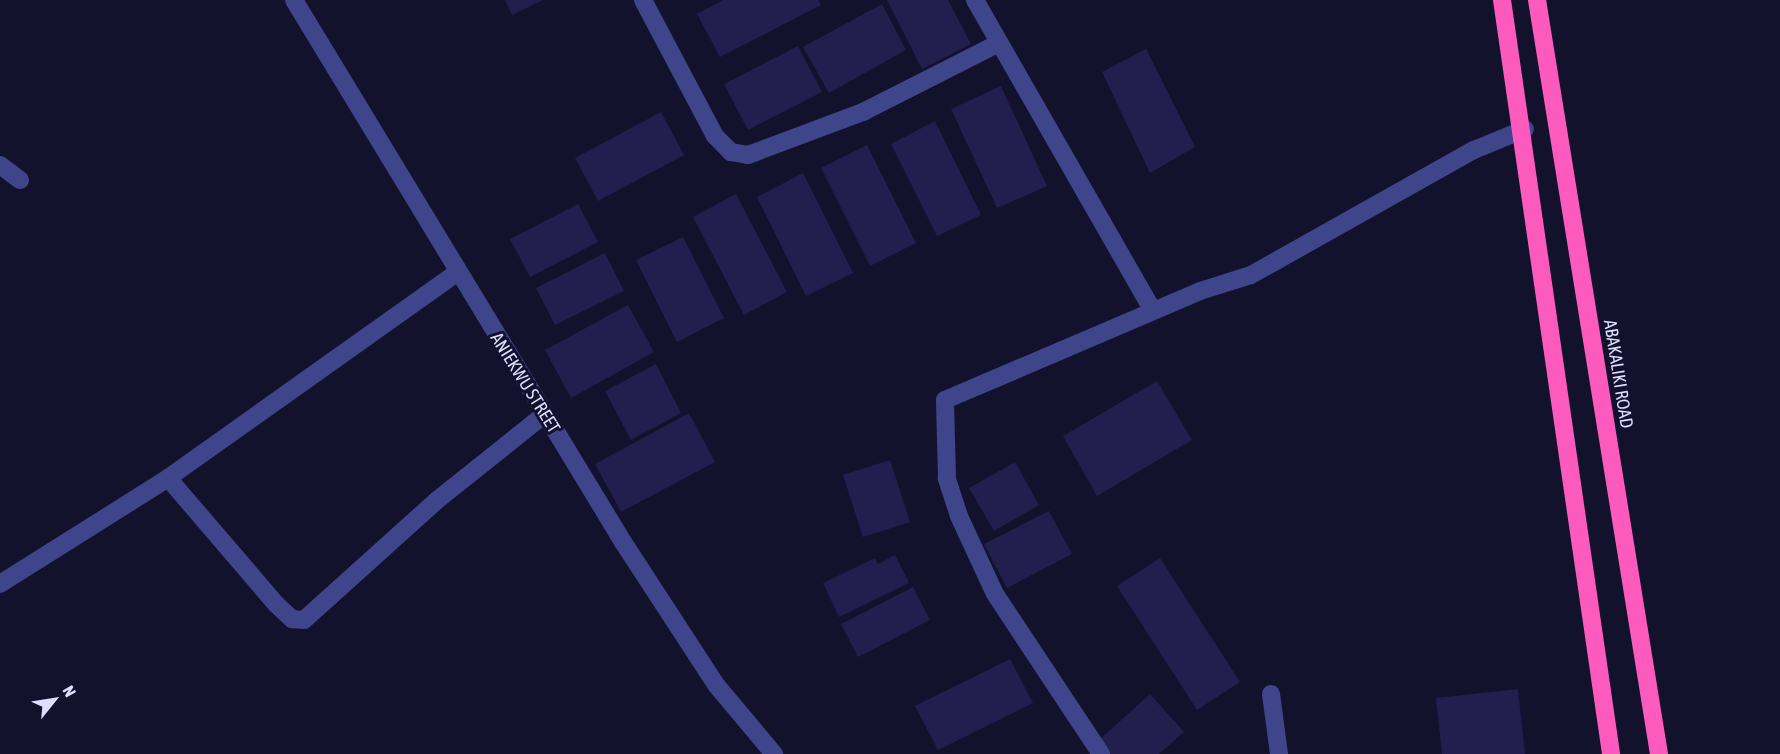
<!DOCTYPE html>
<style>
body{margin:0}
#map{position:relative;width:1780px;height:754px;overflow:hidden;background:#13122d;font-family:"Asap Condensed",sans-serif}
div>[style]{position:absolute}
.building>*{inset:0;background:#221e4d}
.minor>*{height:18px;margin:-9px;padding:0 9px;transform-origin:9px;border-radius:9px;background:#3e458b}
.highway>*{height:18px;margin:-9px;padding:0 9px;transform-origin:9px;border-radius:9px;background:#fd5abd}
span{translate:-50% -50%;white-space:nowrap;text-align:center;line-height:1.15;-webkit-text-stroke:6px #13122d;paint-order:stroke}
.street-label{font-size:18px;color:#dedeff}
.north{position:absolute;left:24px;top:670px;width:60px;height:60px;-webkit-text-stroke:4px #13122d;paint-order:stroke;rotate:60deg;font-size:16px;font-weight:700;line-height:24px;text-align:center;color:#dedeff}
.north::after{content:'';display:block;margin:auto;width:21px;height:27px;background:#dedeff;clip-path:polygon(50% 0,100% 100%,50% 72%,0 100%)}
</style>
<div id="map">
<div class="building">
<div style="clip-path:polygon(505px 0,543px 0,512px 15px)"></div>
<div style="clip-path:polygon(723px 0,818px 0,821px 5px,720px 57px,697px 14px)"></div>
<div style="clip-path:polygon(887px 0,948px 0,971px 44px,922px 69px)"></div>
<div style="clip-path:polygon(882px 4px,906px 50px,829px 93px,803px 47px)"></div>
<div style="clip-path:polygon(798px 46px,822px 92px,748px 130px,724px 84px)"></div>
<div style="clip-path:polygon(1146px 49px,1195px 147px,1150px 173px,1102px 72px)"></div>
<div style="clip-path:polygon(1001px 86px,1047px 186px,997px 208px,951px 109px)"></div>
<div style="clip-path:polygon(661px 112px,684px 155px,598px 201px,575px 158px)"></div>
<div style="clip-path:polygon(935px 121px,981px 215px,937px 236px,891px 144px)"></div>
<div style="clip-path:polygon(867px 145px,916px 243px,870px 266px,821px 168px)"></div>
<div style="clip-path:polygon(803px 173px,853px 273px,806px 296px,757px 197px)"></div>
<div style="clip-path:polygon(736px 194px,787px 292px,744px 315px,693px 217px)"></div>
<div style="clip-path:polygon(578px 204px,598px 242px,530px 277px,510px 239px)"></div>
<div style="clip-path:polygon(683px 237px,724px 318px,677px 342px,636px 260px)"></div>
<div style="clip-path:polygon(605px 253px,624px 291px,555px 325px,536px 288px)"></div>
<div style="clip-path:polygon(628px 305px,654px 352px,571px 398px,545px 350px)"></div>
<div style="clip-path:polygon(656px 364px,681px 413px,631px 440px,605px 391px)"></div>
<div style="clip-path:polygon(1157px 381px,1192px 440px,1097px 496px,1063px 436px)"></div>
<div style="clip-path:polygon(689px 413px,715px 462px,621px 512px,595px 464px)"></div>
<div style="clip-path:polygon(890px 460px,910px 522px,863px 537px,843px 475px)"></div>
<div style="clip-path:polygon(1015px 462px,1039px 505px,994px 531px,969px 488px)"></div>
<div style="clip-path:polygon(1049px 511px,1072px 554px,1007px 588px,984px 544px)"></div>
<div style="clip-path:polygon(895px 555px,909px 583px,839px 617px,823px 583px,875px 558px,878px 564px)"></div>
<div style="clip-path:polygon(1160px 558px,1240px 682px,1197px 710px,1117px 586px)"></div>
<div style="clip-path:polygon(913px 587px,930px 620px,858px 657px,841px 624px)"></div>
<div style="clip-path:polygon(1010px 659px,1033px 703px,938px 750px,915px 706px)"></div>
<div style="clip-path:polygon(1518px 689px,1525px 754px,1442px 754px,1436px 698px)"></div>
<div style="clip-path:polygon(1150px 694px,1184px 732px,1159px 754px,1106px 754px,1097px 742px)"></div>
</div>
<div class="minor">
<div style="left:294px;top:0;width:634px;rotate:58.74deg"></div>
<div style="left:623px;top:542px;width:172px;rotate:56.9deg"></div>
<div style="left:717px;top:686px;width:89px;rotate:50deg"></div>
<div style="left:643px;top:0;width:154px;rotate:62.1deg"></div>
<div style="left:715px;top:136px;width:23px;rotate:45deg"></div>
<div style="left:731px;top:152px;width:17px;rotate:10deg"></div>
<div style="left:748px;top:155px;width:123px;rotate:-20.5deg"></div>
<div style="left:863px;top:112px;width:153px;rotate:-26.9deg"></div>
<div style="left:975px;top:0;width:358px;rotate:60.2deg"></div>
<div style="left:0;top:165px;width:25px;rotate:37deg"></div>
<div style="left:168px;top:478px;width:167px;rotate:49.4deg"></div>
<div style="left:277px;top:605px;width:21px;rotate:43deg"></div>
<div style="left:292px;top:619px;width:12px;rotate:5deg"></div>
<div style="left:304px;top:620px;width:178px;rotate:-42deg"></div>
<div style="left:436px;top:501px;width:139px;rotate:-38.6deg"></div>
<div style="left:0;top:584px;width:199px;rotate:-32.2deg"></div>
<div style="left:168px;top:478px;width:352px;rotate:-35.4deg"></div>
<div style="left:1271px;top:694px;width:61px;rotate:82.4deg"></div>
<div style="left:1101px;top:754px;width:192px;rotate:-123.5deg"></div>
<div style="left:995px;top:594px;width:86px;rotate:-114.8deg"></div>
<div style="left:959px;top:516px;width:40px;rotate:-108deg"></div>
<div style="left:947px;top:478px;width:78px;rotate:-91.5deg"></div>
<div style="left:945px;top:400px;width:277px;rotate:-23.1deg"></div>
<div style="left:1200px;top:291px;width:53px;rotate:-17.4deg"></div>
<div style="left:1251px;top:275px;width:256px;rotate:-29.3deg"></div>
<div style="left:1474px;top:150px;width:55px;rotate:-22.4deg"></div>
</div>
<div class="highway">
<div style="left:1502px;top:0;width:762px;rotate:81.77deg"></div>
<div style="left:1537px;top:0;width:764px;rotate:80.81deg"></div>
</div>
<div class="street-label">
<span style="left:1618px;top:374px;rotate:81deg">ABAKALIKI ROAD</span>
<span style="left:525px;top:383px;rotate:58deg">ANIEKWU STREET</span>
</div>
<div class="north">N</div>
</div>
